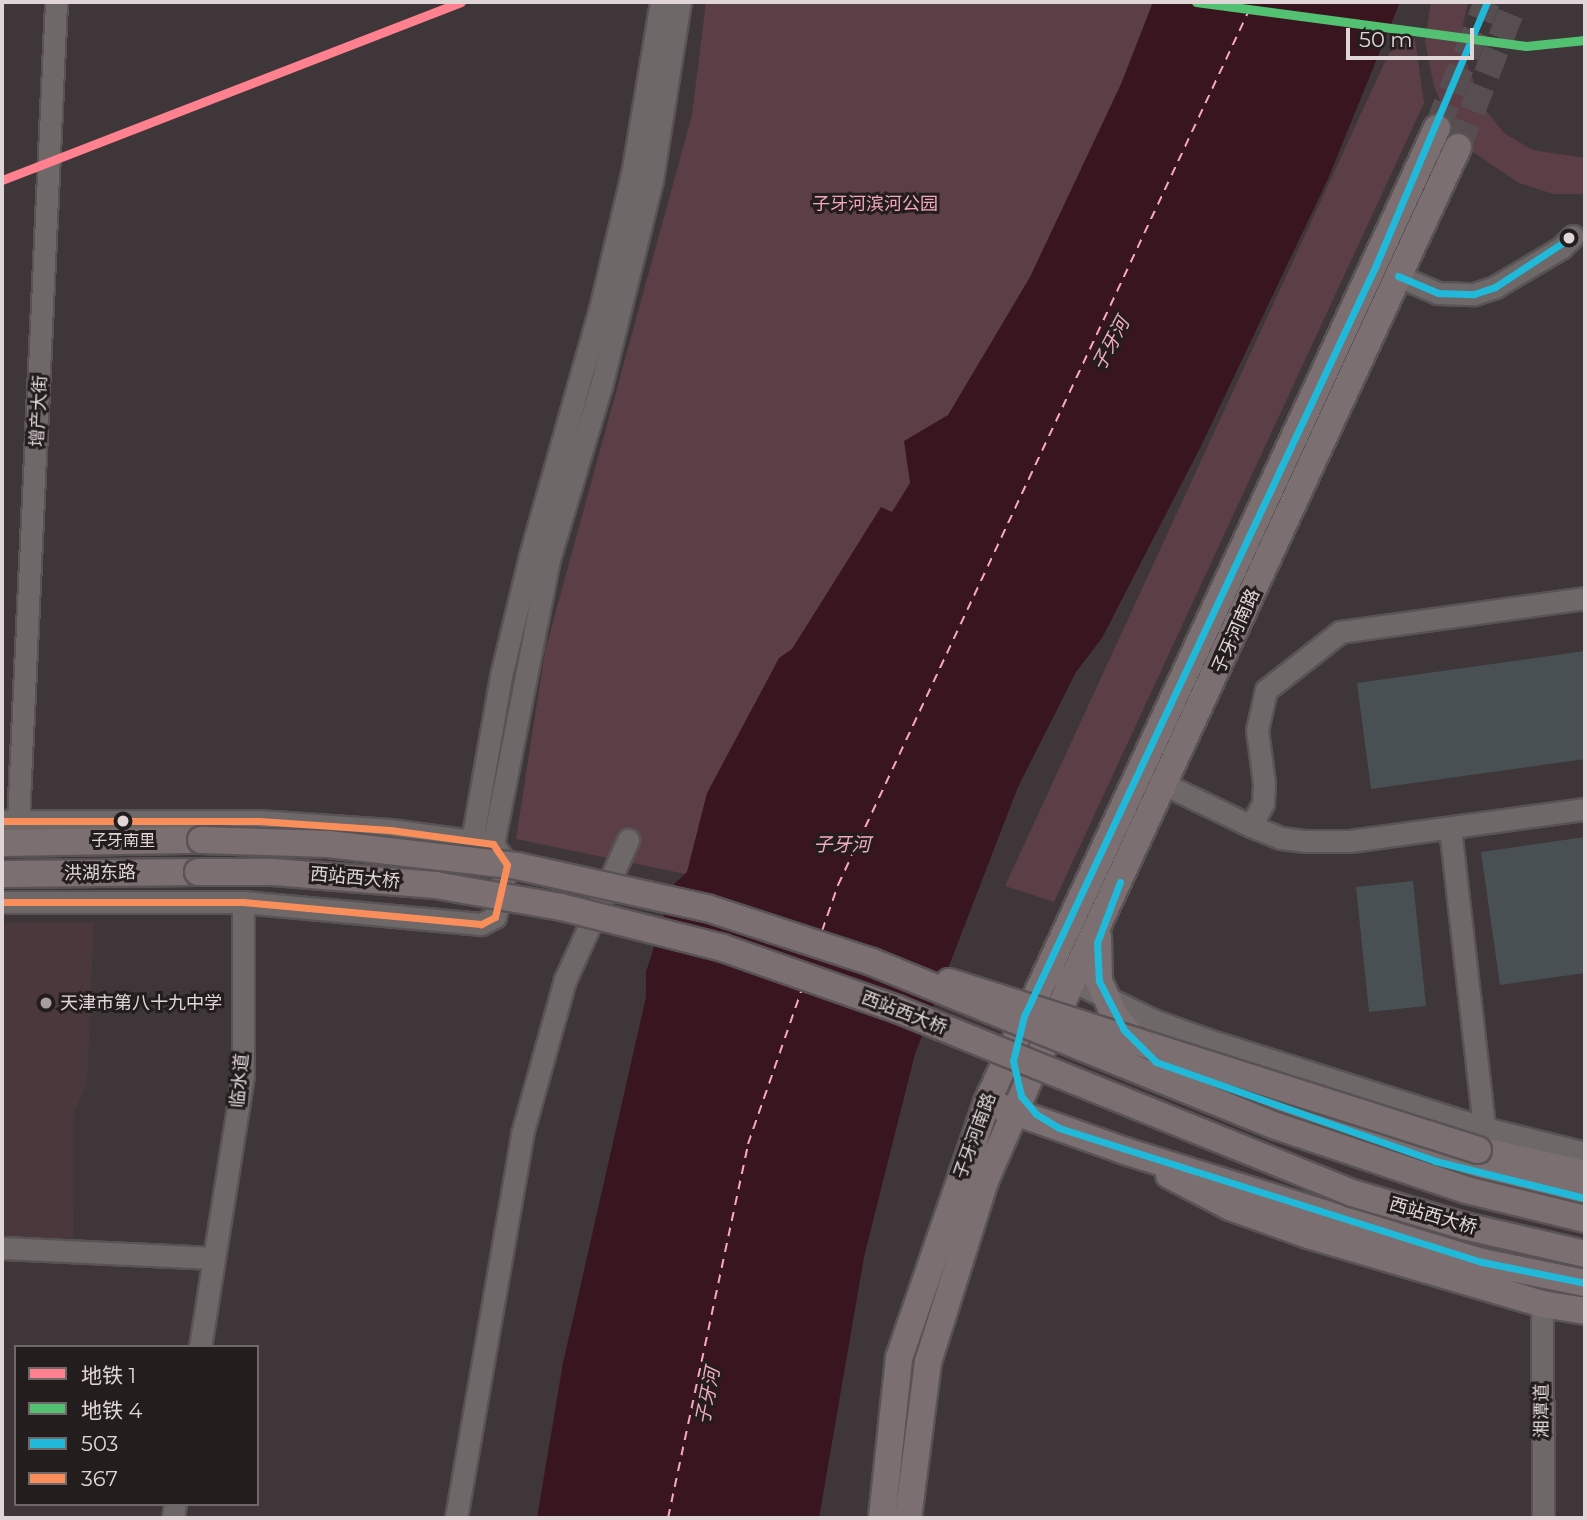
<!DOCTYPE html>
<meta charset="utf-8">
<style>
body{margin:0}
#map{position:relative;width:1587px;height:1520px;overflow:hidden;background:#3e3638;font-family:Montserrat,"Noto Sans SC",sans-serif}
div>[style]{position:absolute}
.built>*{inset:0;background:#4b383c}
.green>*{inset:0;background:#5c3f46}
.water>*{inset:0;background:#391520}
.ferry>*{height:2px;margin-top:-1px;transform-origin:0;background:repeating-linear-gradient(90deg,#f6aabc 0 9px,transparent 0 16px)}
.building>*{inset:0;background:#495054}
.major-tunnel>*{height:26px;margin-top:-13px;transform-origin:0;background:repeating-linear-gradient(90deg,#564e50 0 26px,transparent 0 39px)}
.roads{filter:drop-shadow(2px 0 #595355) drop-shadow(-2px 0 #595355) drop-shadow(0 2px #595355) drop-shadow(0 -2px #595355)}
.minor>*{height:21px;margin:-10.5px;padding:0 10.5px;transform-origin:10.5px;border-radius:10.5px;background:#6e6869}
.major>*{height:26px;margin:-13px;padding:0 13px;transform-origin:13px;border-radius:13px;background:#7c6f72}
.bridges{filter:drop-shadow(2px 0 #595355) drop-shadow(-2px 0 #595355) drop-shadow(0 2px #595355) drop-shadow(0 -2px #595355)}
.major-bridge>*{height:26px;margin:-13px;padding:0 13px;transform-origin:13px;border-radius:13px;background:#7c6f72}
.bus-1>*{height:7px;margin:-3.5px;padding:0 3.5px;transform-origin:3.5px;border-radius:3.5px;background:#20b9da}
.bus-2>*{height:7px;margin:-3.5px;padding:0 3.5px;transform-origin:3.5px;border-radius:3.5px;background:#fa8e5a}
.metro-1>*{height:9px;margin:-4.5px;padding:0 4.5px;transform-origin:4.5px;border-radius:4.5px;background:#ff808e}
.metro-2>*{height:9px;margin:-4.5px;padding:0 4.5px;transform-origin:4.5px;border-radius:4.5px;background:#53c172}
.dots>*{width:19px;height:19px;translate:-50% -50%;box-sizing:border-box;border:4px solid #231d1e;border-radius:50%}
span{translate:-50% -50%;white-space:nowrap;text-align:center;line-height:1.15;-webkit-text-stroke:6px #231d1e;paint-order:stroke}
.bus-label{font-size:16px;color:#e0d6d8}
.park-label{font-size:18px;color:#f4a8ba}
.street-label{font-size:18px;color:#e0d6d8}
.poi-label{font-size:18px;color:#e0d6d8}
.left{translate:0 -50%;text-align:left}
.water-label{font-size:19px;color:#f6aabc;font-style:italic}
.frame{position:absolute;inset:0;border:4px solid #e0d6d8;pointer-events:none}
.legend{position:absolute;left:14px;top:1345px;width:245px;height:161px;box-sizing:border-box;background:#231d1e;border:2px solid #6f6768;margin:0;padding:9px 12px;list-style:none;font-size:21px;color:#e0d6d8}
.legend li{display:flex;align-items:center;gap:14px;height:35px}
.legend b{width:35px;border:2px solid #6f6768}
.scale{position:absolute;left:1346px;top:28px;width:128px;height:32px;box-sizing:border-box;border:4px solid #e0d6d8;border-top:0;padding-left:9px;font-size:21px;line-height:24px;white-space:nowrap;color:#e0d6d8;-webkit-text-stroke:5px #231d1e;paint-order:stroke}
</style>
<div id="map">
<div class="built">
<div style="clip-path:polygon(94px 922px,87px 1083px,74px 1112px,73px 1238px,2px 1238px,2px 923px)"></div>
</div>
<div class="green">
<div style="clip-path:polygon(706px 2px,1205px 2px,729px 883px,516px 839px,545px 651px,692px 115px)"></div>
<div style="clip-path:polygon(1431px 2px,1468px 2px,1462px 29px,1464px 56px,1484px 108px,1504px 133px,1532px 150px,1585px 158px,1585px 194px,1553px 194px,1519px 183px,1473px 152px,1448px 120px,1434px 86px,1425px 42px)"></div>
<div style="clip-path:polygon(1415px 39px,1424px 103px,1054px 902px,1005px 886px,1389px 53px)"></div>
</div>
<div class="water">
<div style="clip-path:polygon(1153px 2px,1400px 2px,1328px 179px,1201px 446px,1102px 638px,1076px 672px,1018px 787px,915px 1054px,864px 1257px,819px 1518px,537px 1518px,563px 1363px,646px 997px,646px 972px,674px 884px,687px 872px,707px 793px,779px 658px,792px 649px,881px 507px,892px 512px,910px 483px,904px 441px,948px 415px,1030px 277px,1121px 84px)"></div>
</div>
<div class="ferry">
<div style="left:822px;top:931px;width:49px;rotate:-70.8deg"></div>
<div style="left:838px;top:885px;width:976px;rotate:-64.83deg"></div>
<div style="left:668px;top:1518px;width:382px;rotate:-77.9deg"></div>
<div style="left:748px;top:1144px;width:164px;rotate:-70.8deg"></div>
</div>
<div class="building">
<div style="clip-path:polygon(1585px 651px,1585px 759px,1371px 789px,1357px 683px)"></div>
<div style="clip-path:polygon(1585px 837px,1585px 973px,1500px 985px,1481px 852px)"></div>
<div style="clip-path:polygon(1413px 881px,1426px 1006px,1369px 1012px,1356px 887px)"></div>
</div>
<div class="major-tunnel">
<div style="left:1437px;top:128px;width:136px;rotate:-68.4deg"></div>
<div style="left:1458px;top:147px;width:156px;rotate:-68.5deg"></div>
</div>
<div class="roads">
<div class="minor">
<div style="left:1398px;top:276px;width:43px;rotate:23deg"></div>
<div style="left:1438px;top:293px;width:36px;rotate:2deg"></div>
<div style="left:1474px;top:294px;width:22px;rotate:-18deg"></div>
<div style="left:1495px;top:287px;width:77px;rotate:-30.6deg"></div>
<div style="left:1561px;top:248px;width:17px;rotate:-45deg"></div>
<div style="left:1166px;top:785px;width:94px;rotate:25.8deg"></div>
<div style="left:1251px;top:826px;width:32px;rotate:22deg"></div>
<div style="left:1281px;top:838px;width:25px;rotate:7deg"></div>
<div style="left:1306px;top:841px;width:44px"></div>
<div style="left:1350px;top:841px;width:237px;rotate:-7.8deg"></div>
<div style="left:2px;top:821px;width:257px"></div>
<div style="left:259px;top:821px;width:131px;rotate:3.9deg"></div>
<div style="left:390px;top:830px;width:104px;rotate:7.7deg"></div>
<div style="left:493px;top:844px;width:25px;rotate:56deg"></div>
<div style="left:507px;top:865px;width:53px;rotate:103deg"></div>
<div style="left:495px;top:917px;width:16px;rotate:153deg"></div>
<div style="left:481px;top:924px;width:239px;rotate:-174.7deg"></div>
<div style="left:243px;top:902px;width:241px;rotate:180deg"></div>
<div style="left:18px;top:821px;width:820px;rotate:-87.34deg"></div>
<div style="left:1251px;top:826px;width:26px;rotate:-62deg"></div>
<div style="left:1263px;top:803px;width:20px;rotate:-87deg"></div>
<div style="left:1264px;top:783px;width:53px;rotate:-97.5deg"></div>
<div style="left:1257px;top:730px;width:41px;rotate:-77.3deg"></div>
<div style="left:1266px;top:690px;width:94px;rotate:-38.1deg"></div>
<div style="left:1340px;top:632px;width:247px;rotate:-7.9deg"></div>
<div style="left:1450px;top:828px;width:302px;rotate:83.5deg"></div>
<div style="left:472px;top:841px;width:168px;rotate:-80deg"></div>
<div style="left:501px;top:676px;width:123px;rotate:-76.4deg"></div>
<div style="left:530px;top:556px;width:257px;rotate:-74.2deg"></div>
<div style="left:600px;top:309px;width:144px;rotate:-76.7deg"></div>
<div style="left:633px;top:169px;width:169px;rotate:-80.5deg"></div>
<div style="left:493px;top:844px;width:290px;rotate:-78.9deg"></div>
<div style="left:549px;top:559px;width:181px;rotate:-73.3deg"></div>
<div style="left:601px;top:386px;width:212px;rotate:-76.1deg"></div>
<div style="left:652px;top:180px;width:180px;rotate:-81.1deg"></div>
<div style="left:1058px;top:974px;width:106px;rotate:25.8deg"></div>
<div style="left:1153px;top:1020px;width:55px;rotate:20.1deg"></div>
<div style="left:1205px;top:1039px;width:293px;rotate:17.7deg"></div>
<div style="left:1484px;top:1128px;width:104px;rotate:13.9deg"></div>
<div style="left:2px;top:1248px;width:212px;rotate:2.7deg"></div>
<div style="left:1542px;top:1304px;width:214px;rotate:89.7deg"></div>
<div style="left:200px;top:1347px;width:276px;rotate:-81deg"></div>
<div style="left:243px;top:1074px;width:172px;rotate:-90deg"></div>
<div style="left:173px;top:1518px;width:14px;rotate:-82deg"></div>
<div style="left:456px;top:1518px;width:390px;rotate:-80.2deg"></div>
<div style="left:522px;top:1134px;width:160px;rotate:-74.4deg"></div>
<div style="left:565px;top:980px;width:154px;rotate:-65.8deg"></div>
</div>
<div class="major">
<div style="left:2px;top:843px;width:199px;rotate:-0.9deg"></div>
<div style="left:2px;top:874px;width:196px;rotate:-0.6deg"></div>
<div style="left:1098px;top:937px;width:44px;rotate:88.7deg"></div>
<div style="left:1099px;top:981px;width:37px;rotate:66deg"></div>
<div style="left:1114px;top:1015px;width:44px;rotate:50.5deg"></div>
<div style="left:1114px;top:1047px;width:341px;rotate:19.6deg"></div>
<div style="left:1435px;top:1161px;width:154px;rotate:13.9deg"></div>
<div style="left:998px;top:1106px;width:135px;rotate:19.5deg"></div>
<div style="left:1125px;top:1151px;width:290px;rotate:17.4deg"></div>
<div style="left:1402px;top:1238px;width:84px;rotate:16.7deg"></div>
<div style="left:1482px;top:1262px;width:105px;rotate:11.5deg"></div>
<div style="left:1478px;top:1150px;width:110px;rotate:12.6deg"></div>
<div style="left:1169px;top:1175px;width:69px;rotate:27.7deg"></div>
<div style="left:1230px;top:1207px;width:83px;rotate:19.7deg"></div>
<div style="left:1308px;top:1235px;width:244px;rotate:16.4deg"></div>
<div style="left:1542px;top:1304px;width:44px;rotate:9.2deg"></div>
<div style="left:882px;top:1518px;width:161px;rotate:-83.9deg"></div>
<div style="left:899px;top:1358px;width:271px;rotate:-71deg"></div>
<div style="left:987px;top:1102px;width:1073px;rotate:-65.2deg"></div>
<div style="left:908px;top:1518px;width:157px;rotate:-82.7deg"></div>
<div style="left:928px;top:1362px;width:190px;rotate:-72.5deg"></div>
<div style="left:985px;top:1181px;width:218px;rotate:-66.5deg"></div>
<div style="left:1072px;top:981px;width:919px;rotate:-65.16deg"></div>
</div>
</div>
<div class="bridges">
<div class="major-bridge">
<div style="left:201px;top:840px;width:127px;rotate:1.8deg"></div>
<div style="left:328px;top:844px;width:190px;rotate:6.6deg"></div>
<div style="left:517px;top:866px;width:195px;rotate:12.5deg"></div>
<div style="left:707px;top:908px;width:174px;rotate:18.1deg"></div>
<div style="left:872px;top:962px;width:436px;rotate:22.1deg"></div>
<div style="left:1276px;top:1126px;width:200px;rotate:18.6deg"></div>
<div style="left:1466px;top:1190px;width:122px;rotate:13.7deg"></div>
<div style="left:198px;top:872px;width:75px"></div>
<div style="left:273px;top:872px;width:163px;rotate:4.6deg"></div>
<div style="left:435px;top:885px;width:128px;rotate:9.9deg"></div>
<div style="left:561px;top:907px;width:167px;rotate:14.2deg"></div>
<div style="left:723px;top:948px;width:184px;rotate:19.3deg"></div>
<div style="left:897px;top:1009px;width:491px;rotate:22deg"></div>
<div style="left:1352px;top:1193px;width:117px;rotate:16.4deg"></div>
<div style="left:1464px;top:1226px;width:124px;rotate:13deg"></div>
<div style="left:949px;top:982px;width:555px;rotate:17.62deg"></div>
</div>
</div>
<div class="bus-1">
<div style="left:1487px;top:2px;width:285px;rotate:112.9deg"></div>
<div style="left:1376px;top:265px;width:829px;rotate:115.11deg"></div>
<div style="left:1024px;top:1016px;width:46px;rotate:103.7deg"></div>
<div style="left:1013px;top:1061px;width:36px;rotate:77deg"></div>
<div style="left:1021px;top:1096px;width:23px;rotate:50deg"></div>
<div style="left:1036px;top:1114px;width:27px;rotate:31deg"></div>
<div style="left:1059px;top:1128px;width:444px;rotate:17.6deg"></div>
<div style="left:1482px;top:1262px;width:105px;rotate:11.5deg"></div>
<div style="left:1398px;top:276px;width:43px;rotate:23deg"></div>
<div style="left:1438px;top:293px;width:36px;rotate:2deg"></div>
<div style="left:1474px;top:294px;width:22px;rotate:-18deg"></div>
<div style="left:1495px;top:287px;width:93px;rotate:-33.2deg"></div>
<div style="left:1120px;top:882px;width:65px;rotate:110.7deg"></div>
<div style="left:1097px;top:943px;width:38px;rotate:87deg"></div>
<div style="left:1099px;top:981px;width:55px;rotate:63deg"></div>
<div style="left:1124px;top:1030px;width:45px;rotate:45deg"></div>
<div style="left:1156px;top:1062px;width:296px;rotate:19.5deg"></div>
<div style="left:1435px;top:1161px;width:154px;rotate:13.9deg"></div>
</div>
<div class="bus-2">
<div style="left:2px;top:821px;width:257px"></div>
<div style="left:259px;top:821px;width:131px;rotate:3.9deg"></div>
<div style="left:390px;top:830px;width:104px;rotate:7.7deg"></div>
<div style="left:493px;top:844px;width:25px;rotate:56deg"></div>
<div style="left:507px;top:865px;width:53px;rotate:103deg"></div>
<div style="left:495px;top:917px;width:16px;rotate:153deg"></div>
<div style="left:481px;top:924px;width:239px;rotate:-174.7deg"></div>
<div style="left:243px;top:902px;width:241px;rotate:180deg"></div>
</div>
<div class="metro-1">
<div style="left:2px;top:180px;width:492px;rotate:-21.2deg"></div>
</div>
<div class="metro-2">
<div style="left:1196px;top:2px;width:333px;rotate:7.6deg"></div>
<div style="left:1526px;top:46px;width:59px;rotate:-5.8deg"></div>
</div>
<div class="dots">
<div style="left:1569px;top:238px;background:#e0d6d8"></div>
<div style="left:123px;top:821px;background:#e0d6d8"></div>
<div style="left:46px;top:1003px;background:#a79ea0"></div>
</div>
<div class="bus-label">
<span style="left:123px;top:841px">子牙南里</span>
</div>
<div class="park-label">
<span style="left:875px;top:204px">子牙河滨河公园</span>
</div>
<div class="street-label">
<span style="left:39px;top:411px;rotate:-87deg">增产大街</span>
<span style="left:1236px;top:631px;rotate:-66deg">子牙河南路</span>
<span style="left:100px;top:873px;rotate:-1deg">洪湖东路</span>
<span style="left:355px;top:878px;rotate:5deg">西站西大桥</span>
<span style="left:904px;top:1013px;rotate:21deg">西站西大桥</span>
<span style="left:240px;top:1081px;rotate:-85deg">临水道</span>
<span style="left:975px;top:1136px;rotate:-70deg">子牙河南路</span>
<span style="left:1433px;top:1216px;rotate:16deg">西站西大桥</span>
<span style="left:1542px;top:1411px;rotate:-90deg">湘潭道</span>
</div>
<div class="poi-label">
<span class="left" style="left:60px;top:1003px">天津市第八十九中学</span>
</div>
<div class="water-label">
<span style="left:1111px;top:344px;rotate:-62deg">子牙河</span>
<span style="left:842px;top:845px">子牙河</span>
<span style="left:708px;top:1396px;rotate:-79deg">子牙河</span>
</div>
<div class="frame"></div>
<ul class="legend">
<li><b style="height:9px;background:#ff808e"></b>地铁 1</li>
<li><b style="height:9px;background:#53c172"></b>地铁 4</li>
<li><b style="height:9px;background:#20b9da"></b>503</li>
<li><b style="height:9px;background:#fa8e5a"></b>367</li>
</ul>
<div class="scale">50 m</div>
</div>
